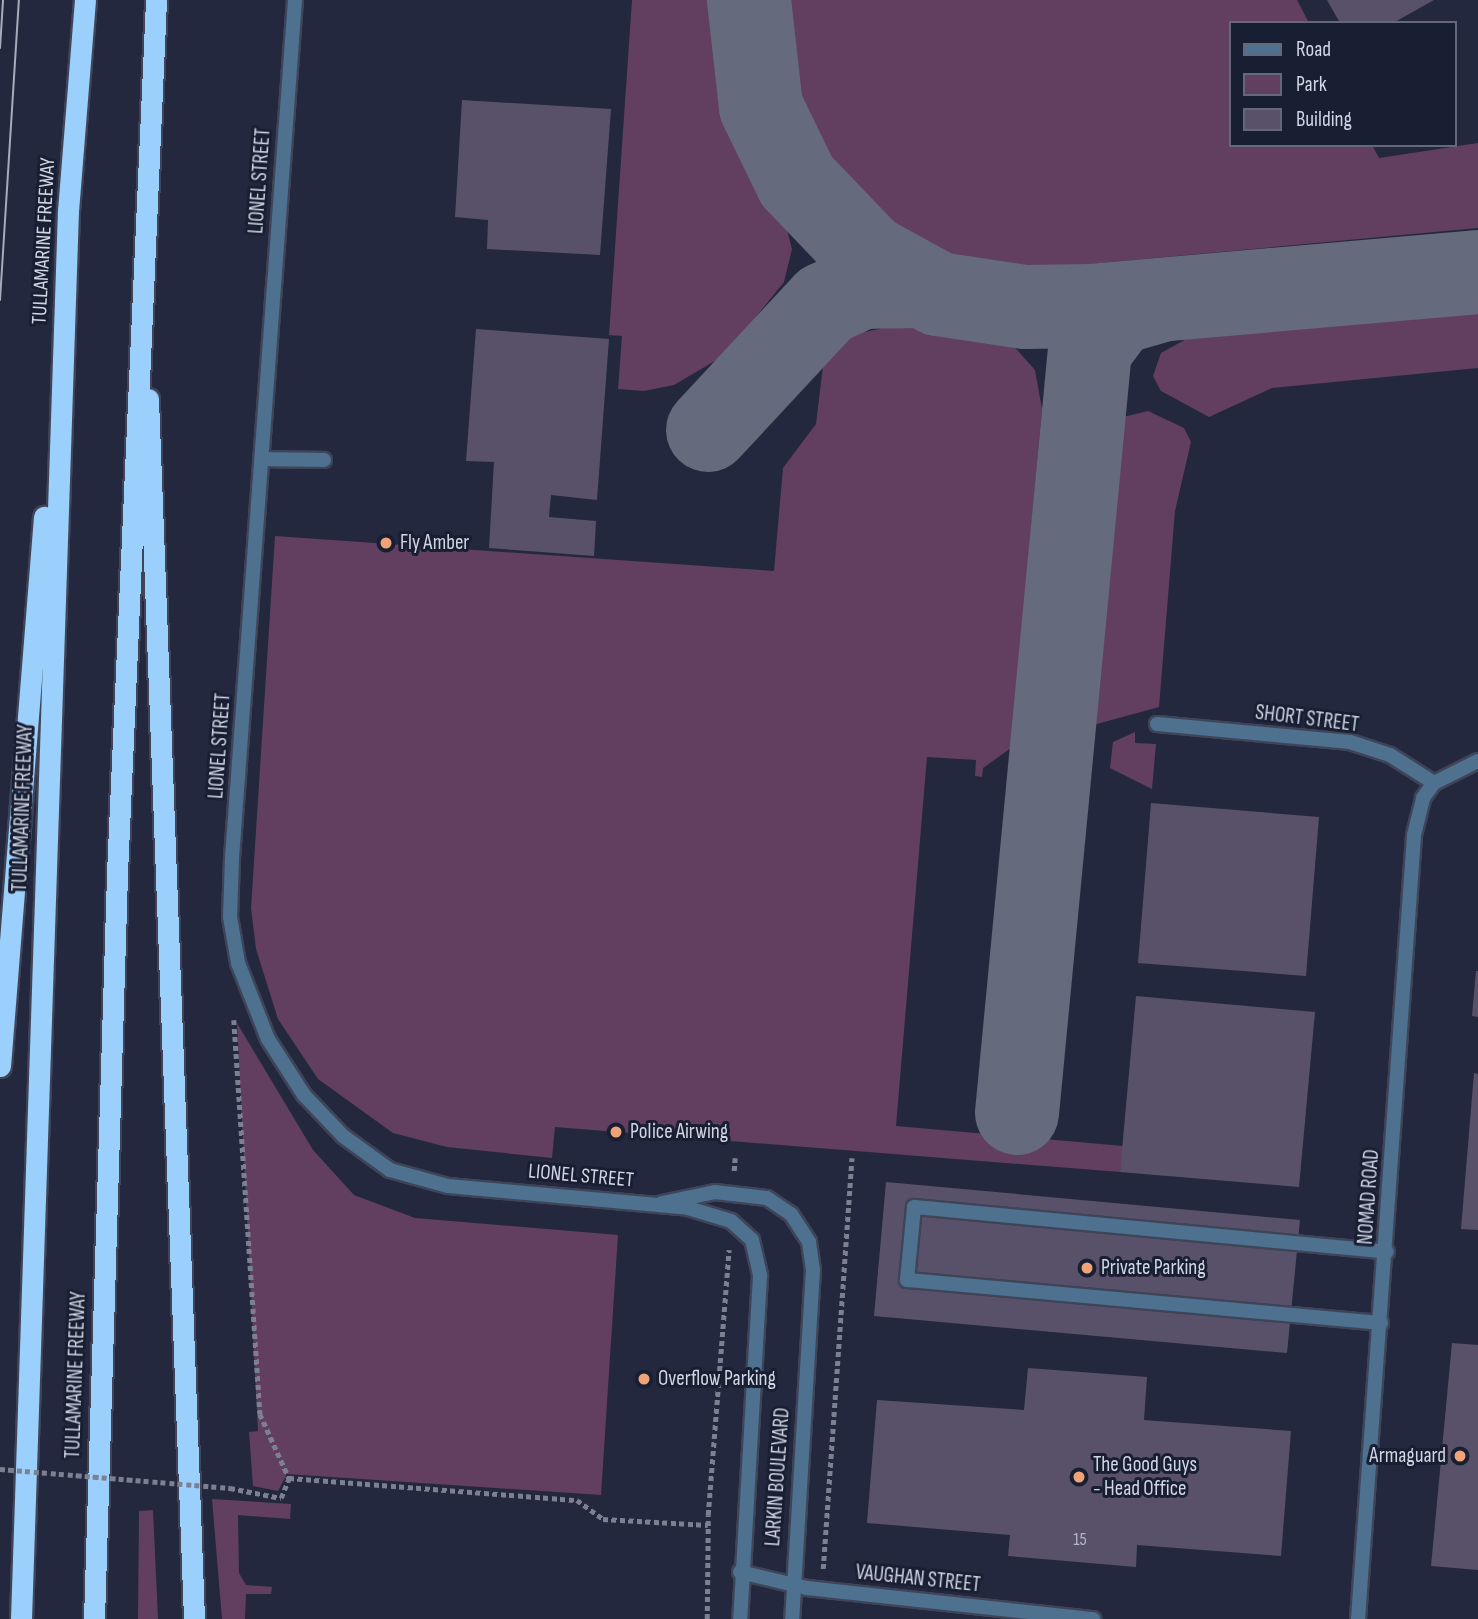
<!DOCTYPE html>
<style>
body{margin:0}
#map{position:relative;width:1478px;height:1619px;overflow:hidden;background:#23283e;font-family:"Sofia Sans Condensed",sans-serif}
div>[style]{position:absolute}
.green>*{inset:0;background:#623e61}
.taxiway>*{height:84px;margin:-42px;padding:0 42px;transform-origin:42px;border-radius:42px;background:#656a7d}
.building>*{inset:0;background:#59516a}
.path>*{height:4.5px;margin-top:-2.25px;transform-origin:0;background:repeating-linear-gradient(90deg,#7b8092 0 5px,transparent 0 8.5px)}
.roads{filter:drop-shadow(2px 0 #3f4459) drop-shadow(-2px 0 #3f4459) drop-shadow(0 2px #3f4459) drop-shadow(0 -2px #3f4459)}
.lane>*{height:14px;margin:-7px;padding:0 7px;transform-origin:7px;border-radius:7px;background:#4d718e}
.street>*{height:14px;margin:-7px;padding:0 7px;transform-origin:7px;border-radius:7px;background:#4d718e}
.highway>*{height:21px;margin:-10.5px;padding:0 10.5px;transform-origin:10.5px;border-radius:10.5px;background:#9cd0fc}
.tram>*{height:2px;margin:-1px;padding:0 1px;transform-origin:1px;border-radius:1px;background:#a7acbc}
.path-bridge>*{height:4.5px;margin-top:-2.25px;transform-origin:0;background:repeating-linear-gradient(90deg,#7b8092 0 5px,transparent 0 8.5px)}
.dots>*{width:19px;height:19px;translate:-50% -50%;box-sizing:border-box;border:4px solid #191f33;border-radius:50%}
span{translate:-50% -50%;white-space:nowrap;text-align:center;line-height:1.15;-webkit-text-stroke:6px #191f33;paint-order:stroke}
.number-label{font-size:18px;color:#b3b5c6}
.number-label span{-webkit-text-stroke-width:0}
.street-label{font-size:21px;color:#d1d6e4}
.poi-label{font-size:21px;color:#d1d6e4}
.left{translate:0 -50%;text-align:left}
.right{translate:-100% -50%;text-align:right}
.legend{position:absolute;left:1229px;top:21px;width:228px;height:126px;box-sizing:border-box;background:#191f33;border:2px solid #63687a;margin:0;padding:9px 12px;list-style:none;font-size:21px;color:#d1d6e4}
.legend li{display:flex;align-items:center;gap:14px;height:35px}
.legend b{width:35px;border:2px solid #63687a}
</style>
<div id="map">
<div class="green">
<div style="clip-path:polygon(632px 0,711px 0,723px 109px,737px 149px,785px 222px,792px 249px,784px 282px,725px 355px,674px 385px,644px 391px,618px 389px,622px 336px,609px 335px)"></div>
<div style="clip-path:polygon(782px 0,1297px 0,1309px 23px,1231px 23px,1231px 145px,1372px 145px,1379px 158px,1478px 143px,1478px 228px,1058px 267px,1002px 267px,961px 258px,888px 224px,811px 140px,792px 99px)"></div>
<div style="clip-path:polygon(1478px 297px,1478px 368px,1272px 388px,1209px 417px,1161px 391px,1153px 376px,1161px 353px,1222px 319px)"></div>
<div style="clip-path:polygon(909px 323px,1009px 341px,1035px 370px,1042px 409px,1011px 748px,983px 768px,982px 777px,975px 776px,976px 760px,927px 757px,896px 1126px,1123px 1146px,1120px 1172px,555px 1127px,552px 1158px,447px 1147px,393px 1133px,318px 1079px,278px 1019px,256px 949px,251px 908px,275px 536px,774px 571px,783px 468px,816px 424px,825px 349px,859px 333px)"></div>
<div style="clip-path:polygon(1148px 411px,1184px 428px,1191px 442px,1175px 511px,1159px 707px,1097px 724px,1088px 717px,1115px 419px)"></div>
<div style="clip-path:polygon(1135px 732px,1135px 743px,1156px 744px,1152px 789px,1110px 768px,1113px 742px)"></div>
<div style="clip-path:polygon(237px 1023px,313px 1150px,354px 1195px,415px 1218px,618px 1235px,601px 1495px,287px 1474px,278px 1491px,253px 1486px,249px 1432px,258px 1431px)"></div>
<div style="clip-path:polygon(212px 1499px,291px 1504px,290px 1519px,238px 1515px,239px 1573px,246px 1585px,272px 1587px,271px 1594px,246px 1594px,245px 1619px,222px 1619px)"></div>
<div style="clip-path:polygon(153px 1510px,158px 1619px,138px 1619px,139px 1511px)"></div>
</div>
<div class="taxiway">
<div style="left:749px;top:0;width:108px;rotate:83.6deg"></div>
<div style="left:761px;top:107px;width:82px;rotate:64.1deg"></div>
<div style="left:797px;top:181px;width:104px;rotate:46.2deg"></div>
<div style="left:869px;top:256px;width:79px;rotate:28.8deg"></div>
<div style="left:938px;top:294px;width:88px;rotate:8.5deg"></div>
<div style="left:1025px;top:307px;width:64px;rotate:-0.9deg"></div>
<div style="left:1089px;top:306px;width:390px;rotate:-5deg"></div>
<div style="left:708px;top:430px;width:172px;rotate:-47.1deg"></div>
<div style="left:825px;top:304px;width:40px;rotate:-25deg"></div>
<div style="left:861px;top:287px;width:58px;rotate:-1deg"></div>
<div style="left:1017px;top:1113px;width:767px;rotate:-84.54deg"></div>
<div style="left:1090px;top:349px;width:45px;rotate:-53.1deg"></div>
<div style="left:1117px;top:313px;width:47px;rotate:-16.1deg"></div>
</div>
<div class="building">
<div style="clip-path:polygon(1327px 0,1434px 0,1393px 23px,1340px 23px)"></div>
<div style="clip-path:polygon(462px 100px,611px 109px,600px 255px,487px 249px,488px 220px,455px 217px)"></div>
<div style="clip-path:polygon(476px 329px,609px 339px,597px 500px,551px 495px,549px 517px,596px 521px,594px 556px,489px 548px,494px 462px,466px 461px)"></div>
<div style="clip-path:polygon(1151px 803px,1319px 817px,1306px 976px,1138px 963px)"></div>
<div style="clip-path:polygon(1476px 971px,1478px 971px,1478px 1017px,1472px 1016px)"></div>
<div style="clip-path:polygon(1136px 996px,1315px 1012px,1299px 1187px,1120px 1172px)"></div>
<div style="clip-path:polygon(1474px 1073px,1478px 1074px,1478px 1230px,1461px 1229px)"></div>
<div style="clip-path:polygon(886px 1182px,1300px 1220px,1287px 1353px,874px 1316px)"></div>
<div style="clip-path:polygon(1452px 1343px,1478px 1345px,1478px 1570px,1431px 1566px)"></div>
<div style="clip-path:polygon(1028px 1368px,1147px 1377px,1144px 1420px,1291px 1431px,1281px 1556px,1137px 1545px,1136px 1567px,1008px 1556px,1010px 1535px,867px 1523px,877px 1400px,1024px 1410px)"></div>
</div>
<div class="path">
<div style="left:234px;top:1020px;width:395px;rotate:86.2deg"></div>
<div style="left:260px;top:1414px;width:70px;rotate:65.6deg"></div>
<div style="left:734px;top:1171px;width:13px;rotate:-86deg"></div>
<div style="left:230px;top:1488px;width:52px;rotate:11.1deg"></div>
<div style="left:281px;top:1498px;width:22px;rotate:-68deg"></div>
<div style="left:289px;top:1478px;width:289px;rotate:4.4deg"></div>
<div style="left:577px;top:1500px;width:32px;rotate:36deg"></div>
<div style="left:603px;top:1519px;width:105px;rotate:3.3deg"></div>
<div style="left:823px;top:1569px;width:412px;rotate:-86deg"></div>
<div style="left:707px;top:1619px;width:104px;rotate:-89.4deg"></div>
<div style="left:708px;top:1515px;width:266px;rotate:-85.5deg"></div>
</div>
<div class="roads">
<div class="lane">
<div style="left:263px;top:459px;width:61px;rotate:0.9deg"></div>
<div style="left:1381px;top:1323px;width:476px;rotate:-174.8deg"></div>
<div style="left:907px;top:1280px;width:73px;rotate:-84.5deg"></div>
<div style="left:914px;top:1207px;width:475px;rotate:5.4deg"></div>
</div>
<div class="street">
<div style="left:295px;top:0;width:860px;rotate:94.2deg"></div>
<div style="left:232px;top:858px;width:59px;rotate:91.9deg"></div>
<div style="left:230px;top:917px;width:47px;rotate:80.1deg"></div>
<div style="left:238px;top:963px;width:82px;rotate:68.5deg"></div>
<div style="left:268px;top:1039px;width:67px;rotate:57.3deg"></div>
<div style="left:304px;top:1095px;width:57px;rotate:46.4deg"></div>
<div style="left:343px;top:1136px;width:58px;rotate:35.9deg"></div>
<div style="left:390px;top:1170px;width:60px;rotate:15.4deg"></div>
<div style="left:448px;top:1186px;width:241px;rotate:5.2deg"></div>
<div style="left:688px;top:1208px;width:45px;rotate:16.8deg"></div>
<div style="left:731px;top:1221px;width:28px;rotate:42deg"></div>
<div style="left:752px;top:1240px;width:37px;rotate:77deg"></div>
<div style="left:760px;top:1276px;width:344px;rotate:93.3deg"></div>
<div style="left:1157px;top:724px;width:194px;rotate:5.3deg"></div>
<div style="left:1350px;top:742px;width:42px;rotate:18deg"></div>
<div style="left:1390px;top:755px;width:52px;rotate:32.5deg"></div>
<div style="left:1434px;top:783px;width:49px;rotate:-26.6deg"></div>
<div style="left:662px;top:1203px;width:54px;rotate:-11.7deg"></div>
<div style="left:715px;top:1192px;width:52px;rotate:6.6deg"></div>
<div style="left:767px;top:1198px;width:29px;rotate:34deg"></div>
<div style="left:791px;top:1214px;width:33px;rotate:57deg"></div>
<div style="left:809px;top:1242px;width:27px;rotate:82deg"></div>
<div style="left:813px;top:1269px;width:351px;rotate:93.4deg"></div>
<div style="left:740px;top:1572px;width:69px;rotate:13.4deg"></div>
<div style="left:807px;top:1588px;width:288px;rotate:6.2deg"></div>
<div style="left:1358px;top:1619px;width:786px;rotate:-85.91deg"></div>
<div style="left:1414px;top:835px;width:38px;rotate:-76deg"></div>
<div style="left:1423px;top:798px;width:19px;rotate:-54deg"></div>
</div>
<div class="highway">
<div style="left:148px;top:399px;width:1221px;rotate:87.84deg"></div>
<div style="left:0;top:1066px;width:551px;rotate:-85.42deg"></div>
<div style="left:21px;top:1619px;width:1409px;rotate:-88.09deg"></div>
<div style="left:68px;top:211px;width:212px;rotate:-85.4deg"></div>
<div style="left:94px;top:1619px;width:746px;rotate:-88.23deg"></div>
<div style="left:117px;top:873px;width:874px;rotate:-87.44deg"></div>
</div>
</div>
<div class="tram">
<div style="left:0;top:48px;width:48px;rotate:-86.4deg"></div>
<div style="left:0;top:300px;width:301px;rotate:-86.4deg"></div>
</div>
<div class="path-bridge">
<div style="left:0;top:1469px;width:231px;rotate:4.7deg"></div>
</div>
<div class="dots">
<div style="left:386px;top:543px;background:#efa377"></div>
<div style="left:616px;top:1132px;background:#efa377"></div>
<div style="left:1087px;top:1268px;background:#efa377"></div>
<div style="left:644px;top:1379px;background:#efa377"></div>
<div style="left:1460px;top:1456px;background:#efa377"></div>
<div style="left:1079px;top:1477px;background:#efa377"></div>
</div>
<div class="number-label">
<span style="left:1080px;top:1540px">15</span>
</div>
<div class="street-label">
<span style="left:260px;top:181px;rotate:-86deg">LIONEL STREET</span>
<span style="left:44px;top:241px;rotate:-87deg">TULLAMARINE FREEWAY</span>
<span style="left:1307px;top:719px;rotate:7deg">SHORT STREET</span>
<span style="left:220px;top:746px;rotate:-86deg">LIONEL STREET</span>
<span style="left:23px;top:808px;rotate:-88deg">TULLAMARINE FREEWAY</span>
<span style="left:581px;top:1176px;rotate:5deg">LIONEL STREET</span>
<span style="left:1369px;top:1197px;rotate:-86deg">NOMAD ROAD</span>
<span style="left:76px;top:1375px;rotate:-88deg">TULLAMARINE FREEWAY</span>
<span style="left:778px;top:1477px;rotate:-86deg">LARKIN BOULEVARD</span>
<span style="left:918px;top:1579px;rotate:6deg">VAUGHAN STREET</span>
</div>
<div class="poi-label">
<span class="left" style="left:400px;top:543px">Fly Amber</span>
<span class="left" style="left:630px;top:1132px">Police Airwing</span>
<span class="left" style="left:1101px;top:1268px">Private Parking</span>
<span class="left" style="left:658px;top:1379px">Overflow Parking</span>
<span class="right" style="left:1446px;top:1456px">Armaguard</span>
<span class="left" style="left:1093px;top:1477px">The Good Guys<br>- Head Office</span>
</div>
<ul class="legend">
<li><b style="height:9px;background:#4d718e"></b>Road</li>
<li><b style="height:19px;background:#623e61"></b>Park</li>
<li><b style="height:19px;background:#59516a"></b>Building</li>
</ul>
</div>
